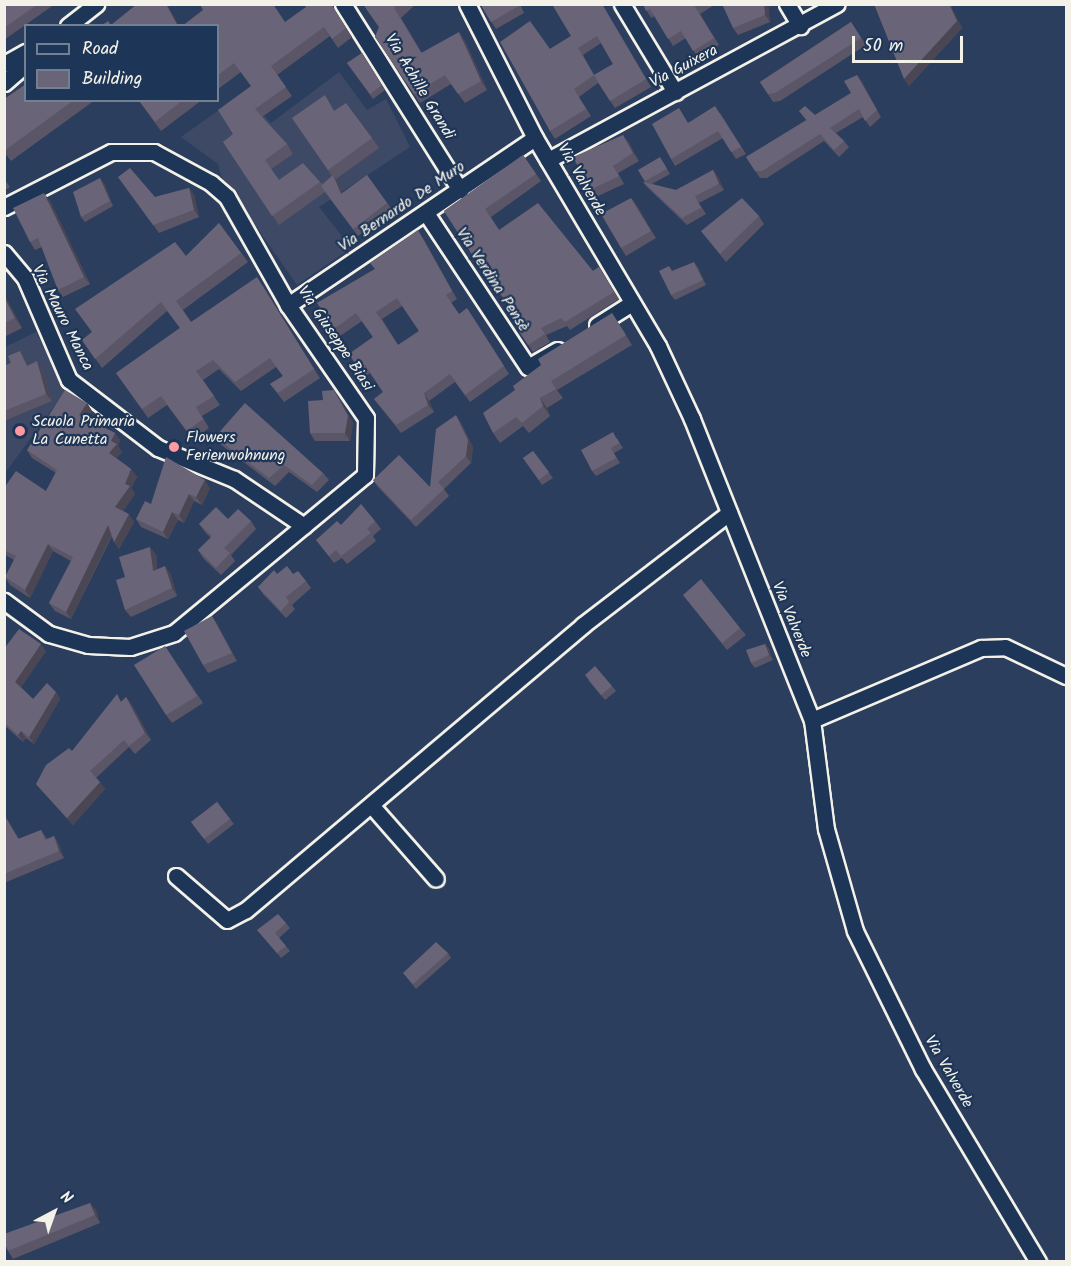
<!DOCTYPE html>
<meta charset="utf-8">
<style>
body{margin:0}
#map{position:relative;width:1071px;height:1266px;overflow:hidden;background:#2c3e5e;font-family:Kalam,sans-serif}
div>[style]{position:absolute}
.built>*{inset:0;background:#3e4966}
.roads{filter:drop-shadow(2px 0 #f4f1e8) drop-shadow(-2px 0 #f4f1e8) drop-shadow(0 2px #f4f1e8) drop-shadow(0 -2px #f4f1e8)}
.minor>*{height:15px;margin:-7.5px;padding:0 7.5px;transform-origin:7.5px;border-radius:7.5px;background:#1d3557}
.wall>*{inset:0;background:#5a5667}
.shaded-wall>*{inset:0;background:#4a4654}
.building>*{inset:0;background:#696478}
.dots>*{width:16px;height:16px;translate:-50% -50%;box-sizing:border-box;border:3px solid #1d3557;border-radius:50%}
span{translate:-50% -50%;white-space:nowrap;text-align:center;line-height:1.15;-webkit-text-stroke:4.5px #1d3557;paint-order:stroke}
.street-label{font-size:16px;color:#f4f1e8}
.poi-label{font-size:16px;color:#f4f1e8}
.left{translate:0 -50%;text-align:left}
.frame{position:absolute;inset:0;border:6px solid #f4f1e8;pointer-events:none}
.legend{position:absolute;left:24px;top:24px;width:195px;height:78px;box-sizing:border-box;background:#1d3557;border:2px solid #738091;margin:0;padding:8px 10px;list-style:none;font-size:18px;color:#f4f1e8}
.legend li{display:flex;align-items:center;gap:12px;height:30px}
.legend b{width:30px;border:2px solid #738091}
.north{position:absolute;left:24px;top:1182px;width:60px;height:60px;-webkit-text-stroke:4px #1d3557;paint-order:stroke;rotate:41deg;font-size:16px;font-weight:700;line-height:24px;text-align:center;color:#f4f1e8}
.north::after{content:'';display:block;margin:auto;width:21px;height:27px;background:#f4f1e8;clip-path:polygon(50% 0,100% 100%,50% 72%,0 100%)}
.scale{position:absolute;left:852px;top:36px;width:111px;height:27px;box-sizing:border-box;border:3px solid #f4f1e8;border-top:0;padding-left:8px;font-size:18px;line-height:21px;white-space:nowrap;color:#f4f1e8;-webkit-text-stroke:4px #1d3557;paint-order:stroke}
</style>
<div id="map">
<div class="built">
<div style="clip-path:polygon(339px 72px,367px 110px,386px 99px,410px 147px,319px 207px,351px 248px,297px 285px,221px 176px,218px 164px,181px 137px,243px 93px,271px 123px)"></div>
<div style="clip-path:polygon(36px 332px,67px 389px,5px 473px,5px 347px)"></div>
</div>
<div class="roads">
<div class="minor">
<div style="left:343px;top:4px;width:220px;rotate:57.8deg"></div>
<div style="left:467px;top:4px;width:150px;rotate:63.1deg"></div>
<div style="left:535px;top:138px;width:242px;rotate:59.4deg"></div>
<div style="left:658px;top:346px;width:81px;rotate:65deg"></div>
<div style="left:692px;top:419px;width:324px;rotate:68.3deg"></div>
<div style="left:812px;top:720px;width:110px;rotate:82.7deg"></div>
<div style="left:826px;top:829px;width:106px;rotate:74.1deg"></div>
<div style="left:855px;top:931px;width:154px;rotate:63.8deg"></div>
<div style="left:923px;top:1069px;width:225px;rotate:59.2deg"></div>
<div style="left:622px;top:4px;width:103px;rotate:58.9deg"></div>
<div style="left:787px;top:4px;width:26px;rotate:59deg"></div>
<div style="left:68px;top:26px;width:36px;rotate:-38deg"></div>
<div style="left:4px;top:64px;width:25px;rotate:-29deg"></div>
<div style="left:4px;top:83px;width:29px;rotate:-41deg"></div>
<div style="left:548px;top:160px;width:328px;rotate:-28.4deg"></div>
<div style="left:4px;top:207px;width:120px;rotate:-27.2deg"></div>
<div style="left:111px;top:152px;width:43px"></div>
<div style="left:154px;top:152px;width:65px;rotate:28.5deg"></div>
<div style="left:211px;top:183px;width:21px;rotate:41deg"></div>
<div style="left:227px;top:197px;width:124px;rotate:60.5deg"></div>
<div style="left:288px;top:305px;width:137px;rotate:55.4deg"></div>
<div style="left:366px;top:418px;width:57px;rotate:91deg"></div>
<div style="left:365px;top:475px;width:248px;rotate:140.4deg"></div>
<div style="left:174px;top:633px;width:46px;rotate:162.3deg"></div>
<div style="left:130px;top:647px;width:42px;rotate:-177.3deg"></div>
<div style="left:88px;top:645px;width:41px;rotate:-164.2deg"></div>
<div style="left:49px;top:634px;width:56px;rotate:-143.7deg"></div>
<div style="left:426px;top:213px;width:185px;rotate:56.5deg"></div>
<div style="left:528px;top:367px;width:34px;rotate:-30deg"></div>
<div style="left:4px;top:253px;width:33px;rotate:50deg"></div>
<div style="left:25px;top:278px;width:111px;rotate:66.7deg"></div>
<div style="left:69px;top:380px;width:112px;rotate:37.4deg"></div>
<div style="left:158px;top:448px;width:82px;rotate:22.2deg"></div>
<div style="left:234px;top:479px;width:84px;rotate:33.9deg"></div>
<div style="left:288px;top:305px;width:298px;rotate:-34.1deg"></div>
<div style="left:597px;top:325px;width:41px;rotate:-32.2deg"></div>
<div style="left:812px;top:720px;width:184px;rotate:-23.1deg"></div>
<div style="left:981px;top:648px;width:24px;rotate:-2deg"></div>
<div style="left:1005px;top:647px;width:68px;rotate:25.4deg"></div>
<div style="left:371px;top:805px;width:98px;rotate:48.7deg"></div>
<div style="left:176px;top:876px;width:67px;rotate:40.8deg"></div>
<div style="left:227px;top:920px;width:21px;rotate:-28deg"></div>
<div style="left:246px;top:910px;width:441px;rotate:-40.2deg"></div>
<div style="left:583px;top:625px;width:184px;rotate:-37.5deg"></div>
</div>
</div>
<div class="wall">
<div style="clip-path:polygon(4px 4px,55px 4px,4px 40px)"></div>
<div style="clip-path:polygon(331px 4px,352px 37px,338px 48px,330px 36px,277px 75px,292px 96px,262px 117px,287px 144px,293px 154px,271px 169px,279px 180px,320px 182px,322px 184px,332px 176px,292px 118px,335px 111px,372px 138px,379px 148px,336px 179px,343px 193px,367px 175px,393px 211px,358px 236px,325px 192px,279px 225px,223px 142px,233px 134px,251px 86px,241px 72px,218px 89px,218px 26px,285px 22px)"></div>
<div style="clip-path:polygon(363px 4px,416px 4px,401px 18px,422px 53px,465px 41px,487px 90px,465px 103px,451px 84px,420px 103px,375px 37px,379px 27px)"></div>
<div style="clip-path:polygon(483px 4px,520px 4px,524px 13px,496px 29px,482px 7px)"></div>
<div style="clip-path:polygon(evenodd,602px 4px,651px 87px,615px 108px,598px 83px,579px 97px,591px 116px,555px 139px,550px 131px,550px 49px,571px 36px,602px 4px,601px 43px,613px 64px,594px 75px,583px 55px,601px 43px)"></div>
<div style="clip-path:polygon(643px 4px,716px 4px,700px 14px,719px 45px,698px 58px,686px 38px,673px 46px,655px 16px,651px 18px)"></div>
<div style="clip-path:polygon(768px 4px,770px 22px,738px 35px,733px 28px)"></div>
<div style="clip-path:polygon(874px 4px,958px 4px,951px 7px,962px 28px,909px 86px)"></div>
<div style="clip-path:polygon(851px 22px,866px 45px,780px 101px,773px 102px,760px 82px)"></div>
<div style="clip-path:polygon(362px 53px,385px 90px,373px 99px,347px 63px)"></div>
<div style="clip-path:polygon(857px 75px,881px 117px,870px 127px,863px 117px,836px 133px,844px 141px,849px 147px,839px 157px,824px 141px,767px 178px,760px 178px,746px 157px,806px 120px,799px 111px,815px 115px,851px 93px)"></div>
<div style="clip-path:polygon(4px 99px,26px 100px,95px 100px,11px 161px,4px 152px)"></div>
<div style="clip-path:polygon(142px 100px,202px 100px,161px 131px,140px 102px)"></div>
<div style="clip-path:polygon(720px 113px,746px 154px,736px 159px,723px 138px,675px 166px,671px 159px,689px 122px)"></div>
<div style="clip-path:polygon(623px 135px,639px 161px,618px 173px,624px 184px,596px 197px,590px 190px)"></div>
<div style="clip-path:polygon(523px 155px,541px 181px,491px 217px,499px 230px,593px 271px,599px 267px,619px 299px,570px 330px,567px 326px,546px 335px,550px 342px,533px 352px,515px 325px,522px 321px,495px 288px,444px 211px)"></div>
<div style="clip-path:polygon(663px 162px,670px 174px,652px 184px,676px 190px,713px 170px,718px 177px,724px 190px,699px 203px,706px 214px,687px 225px,648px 188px,643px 182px,645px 182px,638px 170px)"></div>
<div style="clip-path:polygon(118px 177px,155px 197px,189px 188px,194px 195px,199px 217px,159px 233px)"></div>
<div style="clip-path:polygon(4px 179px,10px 187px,4px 191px)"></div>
<div style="clip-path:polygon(104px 183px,113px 206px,85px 222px,81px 217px)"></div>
<div style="clip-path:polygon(631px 198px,656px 238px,626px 256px,621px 248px)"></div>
<div style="clip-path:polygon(50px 201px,90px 284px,63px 297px,58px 290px,42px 247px,35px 250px,30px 242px)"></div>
<div style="clip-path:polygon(759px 216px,764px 224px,726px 262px,701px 231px)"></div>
<div style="clip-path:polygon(219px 223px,248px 262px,183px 310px,191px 322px,263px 286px,320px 378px,284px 402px,270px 384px,283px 376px,276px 367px,241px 391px,219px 369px,203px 380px,220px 405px,202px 416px,209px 428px,193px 440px,167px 405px,148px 418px,116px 373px,180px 328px,167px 311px,102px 368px,82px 340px,186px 256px)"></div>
<div style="clip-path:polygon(evenodd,423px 238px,457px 299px,451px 303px,459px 314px,472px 316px,509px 374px,470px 402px,455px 382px,429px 401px,434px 412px,401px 433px,374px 399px,383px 392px,370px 373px,364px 377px,349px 354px,373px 337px,362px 321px,340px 336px,317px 303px,375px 269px,423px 238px,402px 306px,419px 331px,398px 345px,382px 319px,402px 306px)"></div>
<div style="clip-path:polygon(698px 267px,706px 285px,675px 300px,671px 295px,672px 271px)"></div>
<div style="clip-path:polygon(4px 294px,22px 328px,4px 337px)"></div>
<div style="clip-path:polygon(612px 313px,632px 345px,557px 390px,563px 398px,547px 408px,550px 416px,529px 433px,523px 426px,500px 443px,493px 433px)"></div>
<div style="clip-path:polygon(20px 351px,28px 365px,42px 369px,52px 401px,4px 421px,4px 366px,11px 363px)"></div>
<div style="clip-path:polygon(339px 398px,353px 423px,350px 441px,315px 441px,310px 433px,323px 400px)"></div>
<div style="clip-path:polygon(87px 403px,92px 411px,87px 419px,115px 433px,120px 440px,118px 446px,122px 452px,116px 458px,131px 469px,137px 477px,131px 488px,135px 494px,123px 511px,134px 522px,119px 549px,114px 542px,112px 536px,71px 619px,55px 611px,49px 603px,71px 561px,53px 551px,30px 598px,10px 585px,5px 577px,14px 560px,4px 554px,4px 488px,46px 491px,56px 473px,32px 458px,27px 450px)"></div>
<div style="clip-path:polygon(461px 423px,473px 447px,471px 463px,444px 489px,449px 496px,416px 527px,378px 487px,373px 480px,430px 487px)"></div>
<div style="clip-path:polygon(215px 437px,323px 473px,329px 480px,317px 492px,289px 472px,275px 486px,220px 444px)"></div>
<div style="clip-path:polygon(617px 438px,623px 448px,614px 453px,620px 463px,596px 476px,592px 471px)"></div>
<div style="clip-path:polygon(533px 451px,553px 478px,542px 485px,523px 458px)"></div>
<div style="clip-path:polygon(210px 488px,202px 505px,194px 501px,184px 523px,178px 520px,168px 539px,141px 527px,136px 519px,151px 504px)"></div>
<div style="clip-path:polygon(228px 519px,251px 521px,256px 529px,231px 555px,235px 561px,221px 575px,203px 558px,198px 550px,211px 538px,205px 532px,199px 524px)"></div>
<div style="clip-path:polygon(375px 521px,381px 529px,373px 536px,376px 541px,347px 564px,342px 558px,334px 563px,316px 540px,341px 525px)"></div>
<div style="clip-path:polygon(156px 554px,157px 569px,170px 573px,177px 596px,131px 617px,125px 610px,125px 577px)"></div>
<div style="clip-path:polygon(277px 574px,293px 574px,306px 581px,311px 588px,292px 605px,295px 609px,286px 618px,263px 594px,258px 587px)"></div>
<div style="clip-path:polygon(683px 595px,740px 628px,746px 635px,727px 650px)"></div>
<div style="clip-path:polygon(212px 616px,217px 624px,237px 661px,208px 673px,203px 665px)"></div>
<div style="clip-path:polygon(765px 644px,769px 649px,773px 660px,755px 668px,751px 663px)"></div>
<div style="clip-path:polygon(165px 646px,203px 703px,172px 723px,166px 715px)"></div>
<div style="clip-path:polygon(4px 649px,46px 651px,21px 687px,33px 699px,56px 692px,60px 699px,34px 744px,26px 738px,23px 742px,4px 725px)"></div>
<div style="clip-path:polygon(588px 680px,612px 686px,616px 691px,605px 700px)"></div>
<div style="clip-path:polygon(126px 697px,132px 705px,151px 740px,135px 754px,129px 747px,96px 778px,105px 789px,73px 825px,42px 791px,36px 784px,72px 751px)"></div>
<div style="clip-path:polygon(217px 802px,234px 824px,208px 844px,191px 822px)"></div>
<div style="clip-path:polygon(4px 814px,19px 839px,41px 830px,47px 839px,54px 836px,58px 843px,64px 858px,4px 883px)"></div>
<div style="clip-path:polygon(286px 923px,290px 928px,279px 938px,290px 951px,281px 958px,257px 930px)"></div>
<div style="clip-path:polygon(448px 953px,451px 958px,416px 989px,403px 973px)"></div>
<div style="clip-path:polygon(96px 1210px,100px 1223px,13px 1259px,8px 1251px)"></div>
</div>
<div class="shaded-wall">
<div style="clip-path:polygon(166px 4px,167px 4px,179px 26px,178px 26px)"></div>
<div style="clip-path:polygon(764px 4px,768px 4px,770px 22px,765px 15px)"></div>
<div style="clip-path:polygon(949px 4px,951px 7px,962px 28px,909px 86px,904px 79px)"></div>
<div style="clip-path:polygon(459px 32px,465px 41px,487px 90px,481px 81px)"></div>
<div style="clip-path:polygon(857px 75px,862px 81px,881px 117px)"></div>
<div style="clip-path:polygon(623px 135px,629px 142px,639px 161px,633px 153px)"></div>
<div style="clip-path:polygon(713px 170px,718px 177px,724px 190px,719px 184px)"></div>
<div style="clip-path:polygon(333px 175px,339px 183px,347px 202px,341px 194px)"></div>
<div style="clip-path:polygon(100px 178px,104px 183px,113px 206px,110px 201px)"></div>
<div style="clip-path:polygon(189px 188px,194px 195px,199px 217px,194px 210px)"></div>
<div style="clip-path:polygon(44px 193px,50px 201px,90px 284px,84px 277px)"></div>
<div style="clip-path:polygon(631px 198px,637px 205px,656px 238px,651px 231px)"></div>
<div style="clip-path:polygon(418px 230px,423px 238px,457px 299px,452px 291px)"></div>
<div style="clip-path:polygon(694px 262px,698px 267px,706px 285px,703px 280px)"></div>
<div style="clip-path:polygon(257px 277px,263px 286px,320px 378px,314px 369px)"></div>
<div style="clip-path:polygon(4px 294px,22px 328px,15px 318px,4px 297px)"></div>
<div style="clip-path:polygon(20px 351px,25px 358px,32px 373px,27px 366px)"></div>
<div style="clip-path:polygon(37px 361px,42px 369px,52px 401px,46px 394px)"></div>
<div style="clip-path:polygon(334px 390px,353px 423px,350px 441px,345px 433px)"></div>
<div style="clip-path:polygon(424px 393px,429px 401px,434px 412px,428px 405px)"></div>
<div style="clip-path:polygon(540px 398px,547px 408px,550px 416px,543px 406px)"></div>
<div style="clip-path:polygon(87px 403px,92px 411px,85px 422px,79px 415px)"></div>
<div style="clip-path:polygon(456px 415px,461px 423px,473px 447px,471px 463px,466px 456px)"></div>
<div style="clip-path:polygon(115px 433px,120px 440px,118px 446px,122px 452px,114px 461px,109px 453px,111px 441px)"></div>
<div style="clip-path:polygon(131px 469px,137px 477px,131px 488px,135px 494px,121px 514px,115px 507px)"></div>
<div style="clip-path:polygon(205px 480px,210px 488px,202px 505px,196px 497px)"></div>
<div style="clip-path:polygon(189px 494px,194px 501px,184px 523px,179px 515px)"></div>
<div style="clip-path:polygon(172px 512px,178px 520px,168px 539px,163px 532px)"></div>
<div style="clip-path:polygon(129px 514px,134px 522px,119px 549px,114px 542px)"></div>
<div style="clip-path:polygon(108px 525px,113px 532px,71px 619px,66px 612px)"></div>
<div style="clip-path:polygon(48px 544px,53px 551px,30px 598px,25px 590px)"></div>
<div style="clip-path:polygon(150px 547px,156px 554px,158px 579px,153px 571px)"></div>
<div style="clip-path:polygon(165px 566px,170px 573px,177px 596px,172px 588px)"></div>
<div style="clip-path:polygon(212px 616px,217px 624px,237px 661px,232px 653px)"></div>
<div style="clip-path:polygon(41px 644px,46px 651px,20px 689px,15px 682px)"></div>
<div style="clip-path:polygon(765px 644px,769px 649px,773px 660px,769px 655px)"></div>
<div style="clip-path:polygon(56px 692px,60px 699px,34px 744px,29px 737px)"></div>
<div style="clip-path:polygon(126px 697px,132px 705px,151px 740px,145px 733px)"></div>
<div style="clip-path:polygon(21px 731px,26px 738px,23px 742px,18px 735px)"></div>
<div style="clip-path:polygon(100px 782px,105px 789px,73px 825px,67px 818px)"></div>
<div style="clip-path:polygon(54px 836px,58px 843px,64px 858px,59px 851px)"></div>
<div style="clip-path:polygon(90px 1203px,96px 1210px,100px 1223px,95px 1215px)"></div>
</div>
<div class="building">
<div style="clip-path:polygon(4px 4px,38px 4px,4px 28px)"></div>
<div style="clip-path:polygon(137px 4px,166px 4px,178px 26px,101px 26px,108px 21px,111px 25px)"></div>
<div style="clip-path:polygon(200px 4px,273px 4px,285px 22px,306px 7px,304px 4px,331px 4px,346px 28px,332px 39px,324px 27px,271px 66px,286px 87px,255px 109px,287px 144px,265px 160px,279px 180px,303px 163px,320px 182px,272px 216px,223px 142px,233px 134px,218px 110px,251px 86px,234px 63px,218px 75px,218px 26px,182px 26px,203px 10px)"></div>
<div style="clip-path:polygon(363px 4px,399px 4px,394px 8px,421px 53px,459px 32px,481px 81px,458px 94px,445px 75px,414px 94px,375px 37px,379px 27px)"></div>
<div style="clip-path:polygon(483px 4px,519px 4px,519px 6px,491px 22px,482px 7px)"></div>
<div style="clip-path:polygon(evenodd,555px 4px,602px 4px,646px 79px,610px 101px,594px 75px,574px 89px,586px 109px,550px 131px,500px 42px,530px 21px,550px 49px,571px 36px,553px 6px,555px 4px,597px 36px,613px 64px,594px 75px,578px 48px,597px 36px)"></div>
<div style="clip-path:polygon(643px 4px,699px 4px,695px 7px,714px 38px,693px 51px,681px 31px,668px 39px,650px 9px,646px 11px)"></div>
<div style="clip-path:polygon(722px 4px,764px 4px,765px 15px,733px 28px)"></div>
<div style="clip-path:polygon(874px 4px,949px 4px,957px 21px,904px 79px)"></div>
<div style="clip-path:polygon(851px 22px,861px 38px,775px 93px,768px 94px,760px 82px)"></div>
<div style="clip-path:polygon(362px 53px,382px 85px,370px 94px,347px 63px)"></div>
<div style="clip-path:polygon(857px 75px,877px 110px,865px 121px,859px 109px,830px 128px,844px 141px,834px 150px,820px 134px,762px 171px,755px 171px,746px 157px,807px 120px,799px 111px,805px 106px,815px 115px,851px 93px,844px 81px)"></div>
<div style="clip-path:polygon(26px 84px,26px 100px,74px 100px,4px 151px,4px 99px)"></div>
<div style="clip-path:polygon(325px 95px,334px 111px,346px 103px,372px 138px,328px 170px,292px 118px)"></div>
<div style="clip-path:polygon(142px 100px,183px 100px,155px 122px,140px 102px)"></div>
<div style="clip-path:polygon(715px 106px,741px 147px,731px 152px,718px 131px,671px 159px,652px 124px,679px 108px,688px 123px)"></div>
<div style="clip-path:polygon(623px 135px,633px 153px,613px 166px,619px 176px,590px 190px,573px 157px)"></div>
<div style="clip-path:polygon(523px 155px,536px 174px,485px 209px,499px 230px,538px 203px,593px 271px,599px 267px,614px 292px,565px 322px,561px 318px,541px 328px,545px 334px,528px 345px,515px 325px,523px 320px,489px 281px,444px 211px)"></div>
<div style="clip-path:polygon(660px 157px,667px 169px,645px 181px,638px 170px)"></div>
<div style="clip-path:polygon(130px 168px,155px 197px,189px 188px,194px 210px,153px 225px,118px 177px)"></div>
<div style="clip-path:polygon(713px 170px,719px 184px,695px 196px,701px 208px,682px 218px,643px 182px,676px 190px)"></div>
<div style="clip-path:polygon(333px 175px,341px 194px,367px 175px,387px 203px,353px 229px,321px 186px)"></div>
<div style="clip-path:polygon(100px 178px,110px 201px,81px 217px,73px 192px)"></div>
<div style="clip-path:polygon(44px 193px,84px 277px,58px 290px,38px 238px,30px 242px,13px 208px)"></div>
<div style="clip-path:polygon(631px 198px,651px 231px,621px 248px,601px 214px)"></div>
<div style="clip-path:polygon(742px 198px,759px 216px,720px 254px,701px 231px)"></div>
<div style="clip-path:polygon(219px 223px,241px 253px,176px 301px,191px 322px,257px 277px,314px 369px,278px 393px,270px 384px,283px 376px,270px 358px,235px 382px,213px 360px,196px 371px,214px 396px,196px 407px,203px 419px,187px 431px,161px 396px,142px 409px,116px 373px,180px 328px,161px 302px,95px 359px,82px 340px,92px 332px,75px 309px,175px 242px,186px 256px)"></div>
<div style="clip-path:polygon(evenodd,418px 230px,452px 291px,446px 295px,459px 314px,467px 308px,504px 366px,465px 395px,450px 374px,424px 393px,428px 405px,396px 425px,374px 399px,383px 392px,365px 365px,359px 369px,349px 354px,373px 337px,356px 313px,335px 328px,317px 303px,375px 269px,370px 263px,418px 230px,397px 298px,419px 331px,398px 345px,376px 312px,397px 298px)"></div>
<div style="clip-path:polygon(694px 262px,703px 280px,671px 295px,659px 271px,669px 266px,672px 271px)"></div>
<div style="clip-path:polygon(4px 297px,15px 318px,4px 323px)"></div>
<div style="clip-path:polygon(612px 313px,626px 335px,551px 381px,556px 389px,540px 398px,543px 406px,522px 423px,516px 417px,493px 433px,483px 413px,515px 390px,513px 386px,541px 365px,538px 359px)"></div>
<div style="clip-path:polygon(20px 351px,27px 366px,37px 361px,46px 394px,4px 411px,4px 366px,11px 363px,8px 356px)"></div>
<div style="clip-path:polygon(65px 390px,87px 403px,79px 415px,115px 433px,111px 441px,117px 444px,109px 453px,131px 469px,125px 484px,130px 486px,115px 507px,129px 514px,114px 542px,108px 525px,66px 612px,49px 603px,73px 557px,48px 544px,25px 590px,5px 577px,16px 556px,4px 550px,4px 488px,16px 471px,46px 491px,57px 470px,27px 450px)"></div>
<div style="clip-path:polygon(334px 390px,348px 416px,345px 433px,310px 433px,308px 401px,323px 400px,322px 391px)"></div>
<div style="clip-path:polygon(245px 403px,323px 473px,312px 485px,284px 465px,269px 478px,215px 437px)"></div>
<div style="clip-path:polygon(456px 415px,468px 440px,466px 456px,438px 482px,444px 489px,411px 520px,373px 480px,399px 455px,430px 487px,436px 429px)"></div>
<div style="clip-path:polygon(613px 432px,619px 443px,611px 448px,616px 458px,592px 471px,581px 450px)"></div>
<div style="clip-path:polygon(533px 451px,549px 472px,539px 480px,523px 458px)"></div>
<div style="clip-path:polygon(166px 457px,205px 480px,196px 497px,189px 494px,179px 515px,172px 512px,163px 532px,136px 519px,145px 501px,151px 504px)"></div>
<div style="clip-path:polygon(361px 504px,375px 521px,367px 529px,371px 533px,341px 556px,336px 550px,329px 556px,316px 540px,337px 521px,341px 525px)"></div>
<div style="clip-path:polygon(216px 507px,228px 519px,238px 509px,251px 521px,224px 548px,230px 553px,216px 568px,198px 550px,212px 536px,199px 524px)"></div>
<div style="clip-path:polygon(150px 547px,153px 571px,165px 566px,172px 588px,125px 610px,116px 580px,125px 577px,119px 557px)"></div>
<div style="clip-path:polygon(287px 566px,293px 574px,298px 571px,306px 581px,286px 597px,289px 602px,281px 611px,258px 587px,274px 570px,277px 574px)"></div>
<div style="clip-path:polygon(701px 579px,740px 628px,722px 643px,683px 595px)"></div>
<div style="clip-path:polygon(212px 616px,232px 653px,203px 665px,184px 631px)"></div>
<div style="clip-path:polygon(19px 629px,41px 644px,15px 682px,33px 699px,47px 683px,56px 692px,29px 737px,21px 731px,18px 735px,4px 722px,4px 649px)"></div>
<div style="clip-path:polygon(765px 644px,769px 655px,751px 663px,746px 650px)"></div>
<div style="clip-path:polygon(165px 646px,197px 696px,166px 715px,134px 665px)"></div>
<div style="clip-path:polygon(595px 666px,612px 686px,601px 695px,585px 675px)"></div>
<div style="clip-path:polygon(117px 694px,121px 702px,126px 697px,145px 733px,129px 746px,124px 740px,90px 771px,100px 782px,67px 818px,36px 784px,46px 765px,69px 748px,72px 751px)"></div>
<div style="clip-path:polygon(217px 802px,230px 819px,204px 839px,191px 822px)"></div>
<div style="clip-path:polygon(4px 815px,18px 839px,41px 830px,45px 840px,54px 836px,59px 851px,4px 874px)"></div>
<div style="clip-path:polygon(278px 914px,286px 923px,275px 933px,286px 946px,277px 953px,257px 930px)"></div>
<div style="clip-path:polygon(436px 942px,448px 953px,413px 984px,403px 973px)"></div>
<div style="clip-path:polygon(90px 1203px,95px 1215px,8px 1251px,4px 1242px,4px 1234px)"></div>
</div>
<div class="dots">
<div style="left:20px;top:431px;background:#ff9aa2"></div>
<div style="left:174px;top:447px;background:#ff9aa2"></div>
</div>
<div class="street-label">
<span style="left:684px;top:67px;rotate:-28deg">Via Guixera</span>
<span style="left:419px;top:87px;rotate:59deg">Via Achille Grandi</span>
<span style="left:581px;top:180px;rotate:60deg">Via Valverde</span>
<span style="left:402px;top:207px;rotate:-34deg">Via Bernardo De Muro</span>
<span style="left:492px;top:280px;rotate:57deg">Via Verdina Pensè</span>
<span style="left:62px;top:318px;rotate:63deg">Via Mauro Manca</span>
<span style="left:335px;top:339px;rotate:56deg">Via Giuseppe Biasi</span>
<span style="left:791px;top:620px;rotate:68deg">Via Valverde</span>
<span style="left:948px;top:1072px;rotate:60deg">Via Valverde</span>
</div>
<div class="poi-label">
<span class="left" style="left:32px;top:431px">Scuola Primaria<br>La Cunetta</span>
<span class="left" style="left:186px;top:447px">Flowers<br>Ferienwohnung</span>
</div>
<div class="frame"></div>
<ul class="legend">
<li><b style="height:8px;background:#1d3557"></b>Road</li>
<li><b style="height:16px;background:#696478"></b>Building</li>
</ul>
<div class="north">N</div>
<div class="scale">50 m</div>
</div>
